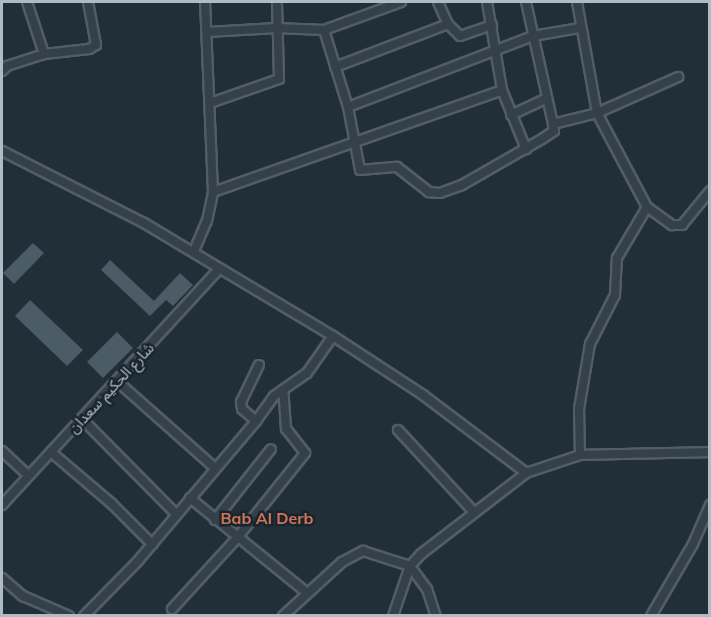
<!DOCTYPE html>
<meta charset="utf-8">
<style>
body{margin:0}
#map{position:relative;width:711px;height:617px;overflow:hidden;background:#202f38;font-family:Mulish,"Noto Sans Arabic",sans-serif}
div>[style]{position:absolute}
.building>*{inset:0;background:#4b5c67}
.roads{filter:drop-shadow(2px 0 #515e66) drop-shadow(-2px 0 #515e66) drop-shadow(0 2px #515e66) drop-shadow(0 -2px #515e66)}
.street>*{height:8px;margin:-4px;padding:0 4px;transform-origin:4px;border-radius:4px;background:#344148}
span{translate:-50% -50%;white-space:nowrap;text-align:center;line-height:1.15;-webkit-text-stroke:5px #19252d;paint-order:stroke}
.street-label{font-size:15px;color:#aebcc5}
.neighbourhood-label{font-size:16px;color:#d3755a;font-weight:700}
.frame{position:absolute;inset:0;border:3px solid #aebcc5;pointer-events:none}
</style>
<div id="map">
<div class="building">
<div style="clip-path:polygon(33px 243px,44px 253px,14px 284px,3px 273px)"></div>
<div style="clip-path:polygon(110px 260px,154px 301px,180px 273px,193px 285px,173px 306px,166px 300px,150px 316px,101px 270px)"></div>
<div style="clip-path:polygon(30px 300px,83px 350px,67px 366px,15px 316px)"></div>
<div style="clip-path:polygon(117px 332px,133px 348px,103px 378px,87px 362px)"></div>
</div>
<div class="roads">
<div class="street">
<div style="left:27px;top:2px;width:55px;rotate:71.9deg"></div>
<div style="left:438px;top:2px;width:24px;rotate:66deg"></div>
<div style="left:487px;top:2px;width:89px;rotate:80.3deg"></div>
<div style="left:502px;top:90px;width:64px;rotate:67.9deg"></div>
<div style="left:526px;top:2px;width:125px;rotate:77.5deg"></div>
<div style="left:553px;top:124px;width:45px;rotate:-14deg"></div>
<div style="left:597px;top:113px;width:89px;rotate:-24deg"></div>
<div style="left:577px;top:2px;width:113px;rotate:79.8deg"></div>
<div style="left:597px;top:113px;width:106px;rotate:62deg"></div>
<div style="left:647px;top:207px;width:31px;rotate:36deg"></div>
<div style="left:672px;top:225px;width:10px"></div>
<div style="left:682px;top:225px;width:44px;rotate:-50.5deg"></div>
<div style="left:324px;top:30px;width:81px;rotate:72.7deg"></div>
<div style="left:348px;top:107px;width:64px;rotate:79.2deg"></div>
<div style="left:360px;top:170px;width:37px;rotate:-5deg"></div>
<div style="left:397px;top:167px;width:41px;rotate:38deg"></div>
<div style="left:429px;top:192px;width:11px;rotate:5deg"></div>
<div style="left:440px;top:193px;width:23px;rotate:-20deg"></div>
<div style="left:462px;top:185px;width:92px;rotate:-29.9deg"></div>
<div style="left:542px;top:139px;width:14px;rotate:-34deg"></div>
<div style="left:554px;top:131px;width:7px;rotate:-98deg"></div>
<div style="left:207px;top:32px;width:70px;rotate:-3.3deg"></div>
<div style="left:277px;top:28px;width:47px;rotate:2.4deg"></div>
<div style="left:324px;top:30px;width:82px;rotate:-20deg"></div>
<div style="left:335px;top:67px;width:121px;rotate:-20.8deg"></div>
<div style="left:448px;top:24px;width:17px;rotate:45deg"></div>
<div style="left:460px;top:36px;width:34px;rotate:-19deg"></div>
<div style="left:2px;top:71px;width:7px;rotate:-45deg"></div>
<div style="left:7px;top:66px;width:39px;rotate:-18deg"></div>
<div style="left:44px;top:54px;width:45px;rotate:-6.3deg"></div>
<div style="left:89px;top:49px;width:8px;rotate:-30deg"></div>
<div style="left:96px;top:45px;width:44px;rotate:-100.5deg"></div>
<div style="left:210px;top:103px;width:73px;rotate:-19.2deg"></div>
<div style="left:279px;top:79px;width:77px;rotate:-91.5deg"></div>
<div style="left:348px;top:107px;width:198px;rotate:-21deg"></div>
<div style="left:533px;top:36px;width:48px;rotate:-9.7deg"></div>
<div style="left:511px;top:115px;width:38px;rotate:-25deg"></div>
<div style="left:2px;top:151px;width:159px;rotate:26.9deg"></div>
<div style="left:144px;top:223px;width:220px;rotate:30.9deg"></div>
<div style="left:333px;top:336px;width:108px;rotate:33.2deg"></div>
<div style="left:423px;top:395px;width:129px;rotate:37.1deg"></div>
<div style="left:213px;top:192px;width:306px;rotate:-19.4deg"></div>
<div style="left:194px;top:251px;width:33px;rotate:-67deg"></div>
<div style="left:207px;top:221px;width:30px;rotate:-78deg"></div>
<div style="left:213px;top:192px;width:190px;rotate:-92.4deg"></div>
<div style="left:118px;top:382px;width:130px;rotate:41.6deg"></div>
<div style="left:82px;top:419px;width:134px;rotate:45.3deg"></div>
<div style="left:256px;top:421px;width:31px;rotate:-54deg"></div>
<div style="left:274px;top:396px;width:40px;rotate:-34.9deg"></div>
<div style="left:307px;top:373px;width:45px;rotate:-54.9deg"></div>
<div style="left:398px;top:430px;width:112px;rotate:47.2deg"></div>
<div style="left:2px;top:451px;width:35px;rotate:43deg"></div>
<div style="left:51px;top:452px;width:80px;rotate:40.4deg"></div>
<div style="left:112px;top:504px;width:57px;rotate:45deg"></div>
<div style="left:580px;top:455px;width:46px;rotate:-91.2deg"></div>
<div style="left:579px;top:409px;width:66px;rotate:-80.4deg"></div>
<div style="left:590px;top:344px;width:55px;rotate:-63deg"></div>
<div style="left:615px;top:295px;width:37px;rotate:-87deg"></div>
<div style="left:617px;top:258px;width:59px;rotate:-59.5deg"></div>
<div style="left:190px;top:498px;width:149px;rotate:39deg"></div>
<div style="left:2px;top:505px;width:321px;rotate:-47.4deg"></div>
<div style="left:215px;top:520px;width:90px;rotate:-51.7deg"></div>
<div style="left:2px;top:578px;width:28px;rotate:41deg"></div>
<div style="left:23px;top:596px;width:50px;rotate:23.5deg"></div>
<div style="left:172px;top:609px;width:96px;rotate:-47.5deg"></div>
<div style="left:237px;top:538px;width:109px;rotate:-51.3deg"></div>
<div style="left:305px;top:453px;width:31px;rotate:-128deg"></div>
<div style="left:286px;top:429px;width:39px;rotate:-94deg"></div>
<div style="left:84px;top:616px;width:76px;rotate:-45.5deg"></div>
<div style="left:137px;top:562px;width:185px;rotate:-49.8deg"></div>
<div style="left:256px;top:421px;width:18px;rotate:-139deg"></div>
<div style="left:242px;top:409px;width:7px;rotate:-98deg"></div>
<div style="left:241px;top:402px;width:41px;rotate:-64.1deg"></div>
<div style="left:283px;top:616px;width:80px;rotate:-42.5deg"></div>
<div style="left:342px;top:562px;width:24px;rotate:-28deg"></div>
<div style="left:363px;top:551px;width:49px;rotate:17.7deg"></div>
<div style="left:410px;top:566px;width:29px;rotate:54deg"></div>
<div style="left:427px;top:589px;width:28px;rotate:72deg"></div>
<div style="left:393px;top:616px;width:53px;rotate:-71.2deg"></div>
<div style="left:410px;top:566px;width:16px;rotate:-47deg"></div>
<div style="left:421px;top:554px;width:133px;rotate:-37.6deg"></div>
<div style="left:526px;top:473px;width:57px;rotate:-18.4deg"></div>
<div style="left:580px;top:455px;width:130px;rotate:-1.3deg"></div>
<div style="left:651px;top:616px;width:83px;rotate:-59.7deg"></div>
<div style="left:693px;top:544px;width:43px;rotate:-66.4deg"></div>
</div>
</div>
<div class="street-label">
<span style="left:111px;top:388px;rotate:-47deg">شارع الحكيم سعدان</span>
</div>
<div class="neighbourhood-label">
<span style="left:267px;top:518px">Bab Al Derb</span>
</div>
<div class="frame"></div>
</div>
